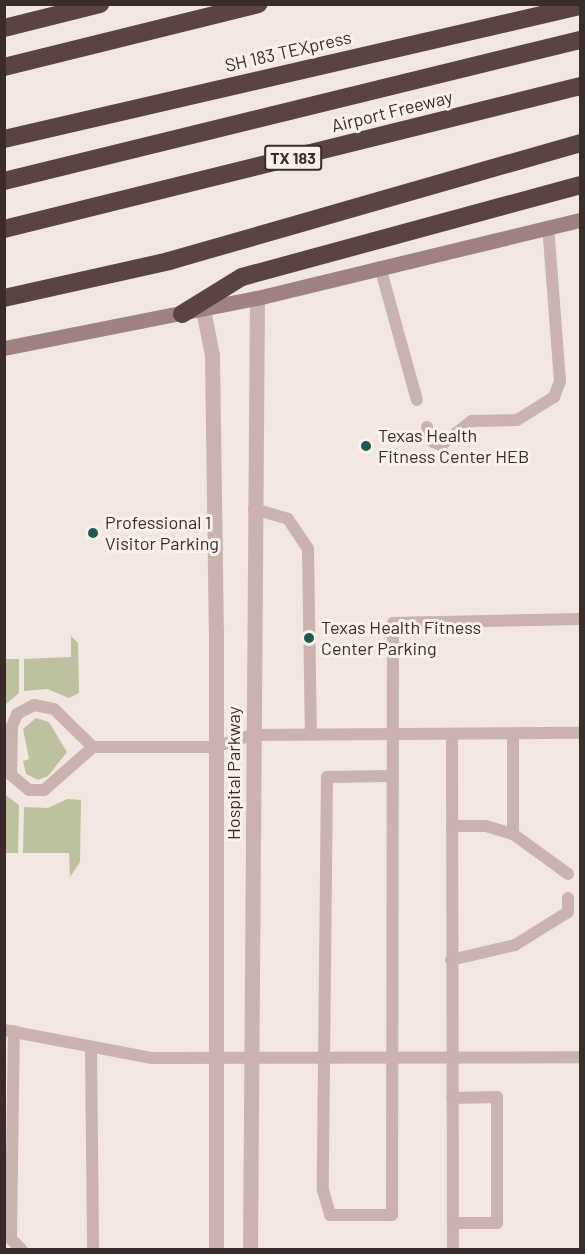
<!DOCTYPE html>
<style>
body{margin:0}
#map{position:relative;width:585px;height:1254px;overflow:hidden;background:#f2e6e0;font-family:Barlow,sans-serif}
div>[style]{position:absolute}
.green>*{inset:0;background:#bdc1a0}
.service>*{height:12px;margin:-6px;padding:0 6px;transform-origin:6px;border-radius:6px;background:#cab3ac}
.tertiary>*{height:15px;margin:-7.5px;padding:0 7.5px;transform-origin:7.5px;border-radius:7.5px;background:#cab3ac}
.secondary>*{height:15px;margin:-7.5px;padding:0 7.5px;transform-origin:7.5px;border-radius:7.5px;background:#9e827d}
.motorway>*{height:18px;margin:-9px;padding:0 9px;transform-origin:9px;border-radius:9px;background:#594442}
.dots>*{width:16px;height:16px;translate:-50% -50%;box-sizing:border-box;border:3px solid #faf1ec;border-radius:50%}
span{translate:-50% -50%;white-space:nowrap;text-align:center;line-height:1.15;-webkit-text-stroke:6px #faf1ec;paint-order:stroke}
.shield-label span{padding:2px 4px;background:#faf1ec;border:2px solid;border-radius:4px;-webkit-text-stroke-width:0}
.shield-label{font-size:16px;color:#392c2a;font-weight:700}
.street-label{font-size:18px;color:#392c2a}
.poi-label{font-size:18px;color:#392c2a}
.left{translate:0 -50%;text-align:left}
.frame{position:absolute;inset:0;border:6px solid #392c2a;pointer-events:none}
</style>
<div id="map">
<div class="green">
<div style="clip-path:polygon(71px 636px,78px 643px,79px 693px,69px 698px,47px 689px,24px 691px,24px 659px,71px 657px)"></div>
<div style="clip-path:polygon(5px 659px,19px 659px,19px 693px,5px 705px)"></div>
<div style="clip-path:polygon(36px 718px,49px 722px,67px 752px,48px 776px,38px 780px,26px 774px,23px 761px,29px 759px,23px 729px)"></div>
<div style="clip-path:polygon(4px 794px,19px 805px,18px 853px,5px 853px)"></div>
<div style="clip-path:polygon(67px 799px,81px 800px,80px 862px,70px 877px,69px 853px,23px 853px,24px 807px,48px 808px)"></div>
</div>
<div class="service">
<div style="left:380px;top:267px;width:138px;rotate:74.5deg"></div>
<div style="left:427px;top:427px;width:16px;rotate:68deg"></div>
<div style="left:433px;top:442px;width:9px;rotate:21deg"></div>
<div style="left:441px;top:445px;width:39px;rotate:-38deg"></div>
<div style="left:472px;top:421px;width:45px;rotate:-1.3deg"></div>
<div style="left:517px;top:420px;width:44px;rotate:-31.9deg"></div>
<div style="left:554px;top:397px;width:17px;rotate:-69deg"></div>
<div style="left:560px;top:381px;width:155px;rotate:-94.4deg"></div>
<div style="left:254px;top:509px;width:35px;rotate:16deg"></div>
<div style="left:288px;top:519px;width:36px;rotate:56deg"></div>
<div style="left:308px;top:549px;width:185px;rotate:89.1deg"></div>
<div style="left:513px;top:734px;width:100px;rotate:90deg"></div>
<div style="left:452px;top:735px;width:515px;rotate:89.89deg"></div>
<div style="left:93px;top:747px;width:65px;rotate:138.7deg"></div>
<div style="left:44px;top:790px;width:15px;rotate:180deg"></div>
<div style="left:29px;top:790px;width:23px;rotate:-140deg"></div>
<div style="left:11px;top:775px;width:49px;rotate:-88.8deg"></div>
<div style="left:12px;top:726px;width:13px;rotate:-67deg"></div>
<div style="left:17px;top:714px;width:19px;rotate:-28deg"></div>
<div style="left:34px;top:705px;width:20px;rotate:11deg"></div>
<div style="left:54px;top:709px;width:54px;rotate:44.3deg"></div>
<div style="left:93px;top:747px;width:122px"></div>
<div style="left:215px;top:747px;width:40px;rotate:-18deg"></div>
<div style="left:253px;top:735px;width:327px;rotate:-0.4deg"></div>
<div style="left:390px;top:776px;width:63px;rotate:179.1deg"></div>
<div style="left:327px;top:777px;width:413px;rotate:90.6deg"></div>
<div style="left:323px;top:1190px;width:26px;rotate:74deg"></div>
<div style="left:330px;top:1215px;width:62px"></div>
<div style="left:392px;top:1215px;width:592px;rotate:-89.9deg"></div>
<div style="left:393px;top:623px;width:187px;rotate:-1.2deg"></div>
<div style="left:452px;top:826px;width:34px"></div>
<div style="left:486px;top:826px;width:28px;rotate:17deg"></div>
<div style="left:513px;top:834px;width:68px;rotate:36deg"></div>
<div style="left:451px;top:960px;width:66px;rotate:-13.2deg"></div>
<div style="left:515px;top:945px;width:62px;rotate:-31.9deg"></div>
<div style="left:568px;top:912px;width:14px;rotate:-90deg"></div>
<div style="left:4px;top:1030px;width:151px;rotate:10.7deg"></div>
<div style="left:152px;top:1058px;width:428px;rotate:-0.1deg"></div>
<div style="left:91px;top:1051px;width:199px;rotate:89.4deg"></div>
<div style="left:452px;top:1098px;width:45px;rotate:-1.3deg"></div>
<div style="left:497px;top:1097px;width:126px;rotate:90deg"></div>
<div style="left:497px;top:1223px;width:44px;rotate:180deg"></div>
<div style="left:4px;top:1232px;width:25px;rotate:45deg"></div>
<div style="left:11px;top:1235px;width:204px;rotate:-89.2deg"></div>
</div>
<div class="tertiary">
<div style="left:203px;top:310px;width:46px;rotate:78.7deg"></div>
<div style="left:212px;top:355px;width:274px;rotate:89.2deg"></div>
<div style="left:216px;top:629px;width:621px;rotate:90deg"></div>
<div style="left:250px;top:1250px;width:952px;rotate:-89.58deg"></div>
</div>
<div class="secondary">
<div style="left:4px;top:348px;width:258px;rotate:-11.2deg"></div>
<div style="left:257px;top:298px;width:332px;rotate:-13.6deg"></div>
</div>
<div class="motorway">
<div style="left:4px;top:28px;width:99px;rotate:-14deg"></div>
<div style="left:4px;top:67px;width:262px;rotate:-13.9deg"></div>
<div style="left:4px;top:139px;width:591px;rotate:-13deg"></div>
<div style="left:4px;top:181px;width:593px;rotate:-13.76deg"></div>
<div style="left:4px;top:229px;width:593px;rotate:-13.94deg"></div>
<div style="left:4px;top:298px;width:169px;rotate:-12.6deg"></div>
<div style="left:169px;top:261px;width:428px;rotate:-16deg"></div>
<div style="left:182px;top:314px;width:70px;rotate:-31.7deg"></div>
<div style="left:242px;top:277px;width:350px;rotate:-15.2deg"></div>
</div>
<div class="dots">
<div style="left:366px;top:446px;background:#215951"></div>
<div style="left:93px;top:533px;background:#215951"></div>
<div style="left:309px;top:638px;background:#215951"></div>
</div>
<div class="shield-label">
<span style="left:293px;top:158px">TX 183</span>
</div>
<div class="street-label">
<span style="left:288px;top:51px;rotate:-13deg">SH 183 TEXpress</span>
<span style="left:392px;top:111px;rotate:-14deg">Airport Freeway</span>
<span style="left:233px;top:773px;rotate:-90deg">Hospital Parkway</span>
</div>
<div class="poi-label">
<span class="left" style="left:378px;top:446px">Texas Health<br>Fitness Center HEB</span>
<span class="left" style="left:105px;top:533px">Professional 1<br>Visitor Parking</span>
<span class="left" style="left:321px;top:638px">Texas Health Fitness<br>Center Parking</span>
</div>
<div class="frame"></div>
</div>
